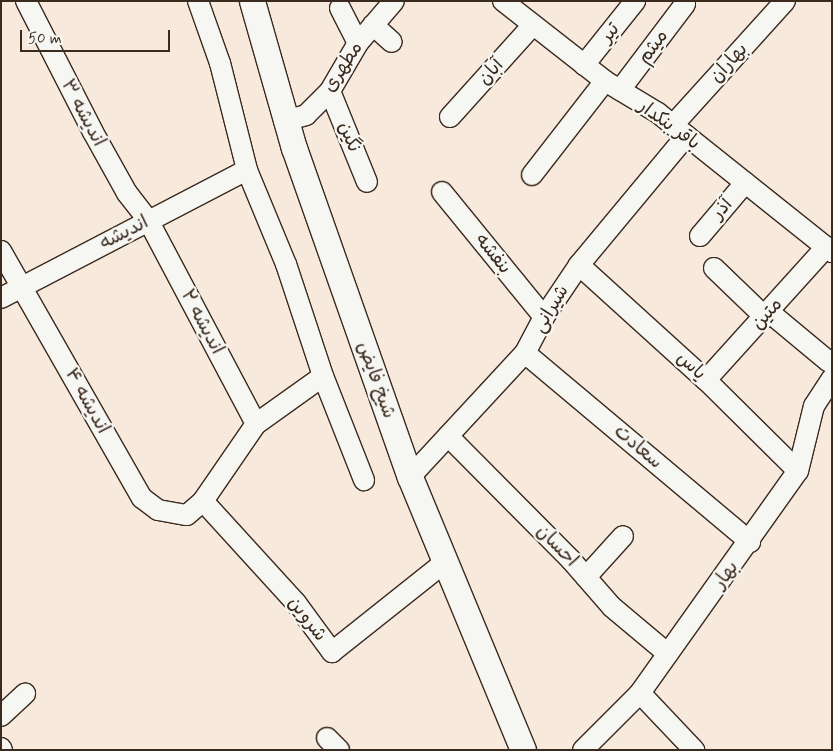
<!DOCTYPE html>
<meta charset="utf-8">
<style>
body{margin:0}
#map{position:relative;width:833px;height:751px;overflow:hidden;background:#f8e9dd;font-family:Mynerve,"Playpen Sans Arabic",sans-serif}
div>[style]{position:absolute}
.roads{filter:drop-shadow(1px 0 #3b2a1e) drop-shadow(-1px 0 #3b2a1e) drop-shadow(0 1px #3b2a1e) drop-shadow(0 -1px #3b2a1e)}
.minor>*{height:20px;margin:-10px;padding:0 10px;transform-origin:10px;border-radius:10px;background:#f6f6f2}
.tertiary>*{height:25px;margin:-12.5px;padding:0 12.5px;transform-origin:12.5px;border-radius:12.5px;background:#f6f6f2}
span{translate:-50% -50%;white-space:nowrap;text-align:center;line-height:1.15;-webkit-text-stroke:4.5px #f6f6f2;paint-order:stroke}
.street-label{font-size:19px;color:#3b2a1e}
.frame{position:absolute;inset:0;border:2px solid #3b2a1e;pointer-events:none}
.scale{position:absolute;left:20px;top:30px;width:150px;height:22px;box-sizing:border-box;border:2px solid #3b2a1e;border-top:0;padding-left:6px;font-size:15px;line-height:18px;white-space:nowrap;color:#3b2a1e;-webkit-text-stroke:4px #f6f6f2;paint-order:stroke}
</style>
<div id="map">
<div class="roads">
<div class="minor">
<div style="left:26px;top:1px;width:147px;rotate:62.9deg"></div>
<div style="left:93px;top:132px;width:70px;rotate:60.9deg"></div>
<div style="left:127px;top:193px;width:34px;rotate:52deg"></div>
<div style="left:148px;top:220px;width:231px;rotate:62.1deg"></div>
<div style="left:198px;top:1px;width:66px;rotate:70.5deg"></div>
<div style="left:220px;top:63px;width:110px;rotate:75.8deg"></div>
<div style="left:247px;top:170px;width:102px;rotate:67.5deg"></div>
<div style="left:286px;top:264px;width:118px;rotate:71.7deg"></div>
<div style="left:323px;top:376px;width:112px;rotate:68.5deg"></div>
<div style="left:503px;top:1px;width:130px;rotate:38.1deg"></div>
<div style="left:605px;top:81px;width:62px;rotate:31.1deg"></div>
<div style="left:658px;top:113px;width:223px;rotate:38.6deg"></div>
<div style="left:340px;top:8px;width:39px;rotate:63deg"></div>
<div style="left:373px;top:25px;width:25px;rotate:42deg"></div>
<div style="left:584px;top:65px;width:82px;rotate:-51.4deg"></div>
<div style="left:620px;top:90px;width:108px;rotate:-52.9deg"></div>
<div style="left:330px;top:91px;width:98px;rotate:67.9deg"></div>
<div style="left:450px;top:117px;width:122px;rotate:-48deg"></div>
<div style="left:284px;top:121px;width:23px;rotate:-15deg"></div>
<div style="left:306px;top:115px;width:34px;rotate:-45deg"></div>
<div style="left:330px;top:91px;width:56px;rotate:-59.7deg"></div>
<div style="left:358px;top:43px;width:55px;rotate:-49.4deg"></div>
<div style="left:673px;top:125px;width:167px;rotate:-47.9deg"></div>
<div style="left:532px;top:175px;width:119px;rotate:-52.2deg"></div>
<div style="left:442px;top:192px;width:161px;rotate:50.8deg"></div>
<div style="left:700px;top:236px;width:70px;rotate:-49.7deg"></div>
<div style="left:1px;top:251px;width:284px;rotate:60.3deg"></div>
<div style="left:142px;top:498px;width:20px;rotate:37deg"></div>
<div style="left:158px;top:510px;width:29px;rotate:10deg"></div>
<div style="left:187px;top:515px;width:21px;rotate:-41deg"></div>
<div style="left:203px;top:501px;width:93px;rotate:-55.5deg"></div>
<div style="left:256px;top:424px;width:82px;rotate:-35.6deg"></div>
<div style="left:579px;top:265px;width:171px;rotate:42.2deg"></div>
<div style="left:706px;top:380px;width:129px;rotate:44.7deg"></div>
<div style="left:714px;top:268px;width:71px;rotate:43.9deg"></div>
<div style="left:1px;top:298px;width:277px;rotate:-27.5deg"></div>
<div style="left:769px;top:312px;width:77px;rotate:39.7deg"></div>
<div style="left:525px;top:353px;width:294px;rotate:40deg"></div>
<div style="left:706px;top:380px;width:179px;rotate:-47.9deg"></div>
<div style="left:448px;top:436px;width:175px;rotate:45.2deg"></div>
<div style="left:571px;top:560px;width:62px;rotate:48.9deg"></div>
<div style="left:612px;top:607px;width:73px;rotate:40deg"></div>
<div style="left:410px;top:477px;width:169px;rotate:-47.2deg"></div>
<div style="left:525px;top:353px;width:41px;rotate:-62.2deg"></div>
<div style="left:544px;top:317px;width:63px;rotate:-56.1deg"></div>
<div style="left:579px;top:265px;width:168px;rotate:-50.3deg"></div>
<div style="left:203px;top:501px;width:138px;rotate:47.6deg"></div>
<div style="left:296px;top:603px;width:61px;rotate:53.7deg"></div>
<div style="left:332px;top:652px;width:144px;rotate:-38.5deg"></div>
<div style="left:586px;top:577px;width:55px;rotate:-47.9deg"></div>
<div style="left:640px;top:693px;width:79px;rotate:46.5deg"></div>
<div style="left:1px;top:716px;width:33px;rotate:-43deg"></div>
<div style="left:327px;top:738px;width:17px;rotate:45deg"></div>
<div style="left:1px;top:748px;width:2px;rotate:63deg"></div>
<div style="left:583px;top:750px;width:81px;rotate:-45deg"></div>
<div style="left:640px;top:693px;width:272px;rotate:-54.6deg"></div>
<div style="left:798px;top:471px;width:67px;rotate:-76.2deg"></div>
<div style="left:814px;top:406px;width:33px;rotate:-57deg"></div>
</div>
<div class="tertiary">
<div style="left:252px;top:1px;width:153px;rotate:74.1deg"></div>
<div style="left:294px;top:148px;width:349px;rotate:70.6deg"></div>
<div style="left:410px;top:477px;width:295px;rotate:67.5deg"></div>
</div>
</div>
<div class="street-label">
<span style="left:610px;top:33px;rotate:-51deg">تیر</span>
<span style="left:653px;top:47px;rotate:-53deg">میثم</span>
<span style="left:729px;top:63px;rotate:-48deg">بهاران</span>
<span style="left:343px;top:67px;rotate:-57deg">مطهری</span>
<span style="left:491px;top:72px;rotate:-48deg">آبان</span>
<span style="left:83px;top:113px;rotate:62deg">اندیشه ۳</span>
<span style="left:669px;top:125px;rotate:36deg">باقر بنکدار</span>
<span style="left:349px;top:137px;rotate:68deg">نگین</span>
<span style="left:722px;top:209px;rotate:-49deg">آذر</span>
<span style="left:124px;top:233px;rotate:-27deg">اندیشه</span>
<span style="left:493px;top:254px;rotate:51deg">بنفشه</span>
<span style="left:551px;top:309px;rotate:-59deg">شیرانی</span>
<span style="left:767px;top:314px;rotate:-48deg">متین</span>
<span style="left:202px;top:322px;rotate:62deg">اندیشه ۲</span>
<span style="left:691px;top:366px;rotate:42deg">یاس</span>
<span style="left:376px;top:380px;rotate:70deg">شیخ فایض</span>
<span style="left:87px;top:401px;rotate:61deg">اندیشه ۴</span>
<span style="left:638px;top:447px;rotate:40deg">سعادت</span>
<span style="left:557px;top:546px;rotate:46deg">احسان</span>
<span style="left:726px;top:575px;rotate:-54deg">بهار</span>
<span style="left:307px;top:619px;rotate:52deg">شروین</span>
</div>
<div class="frame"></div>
<div class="scale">50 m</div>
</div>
